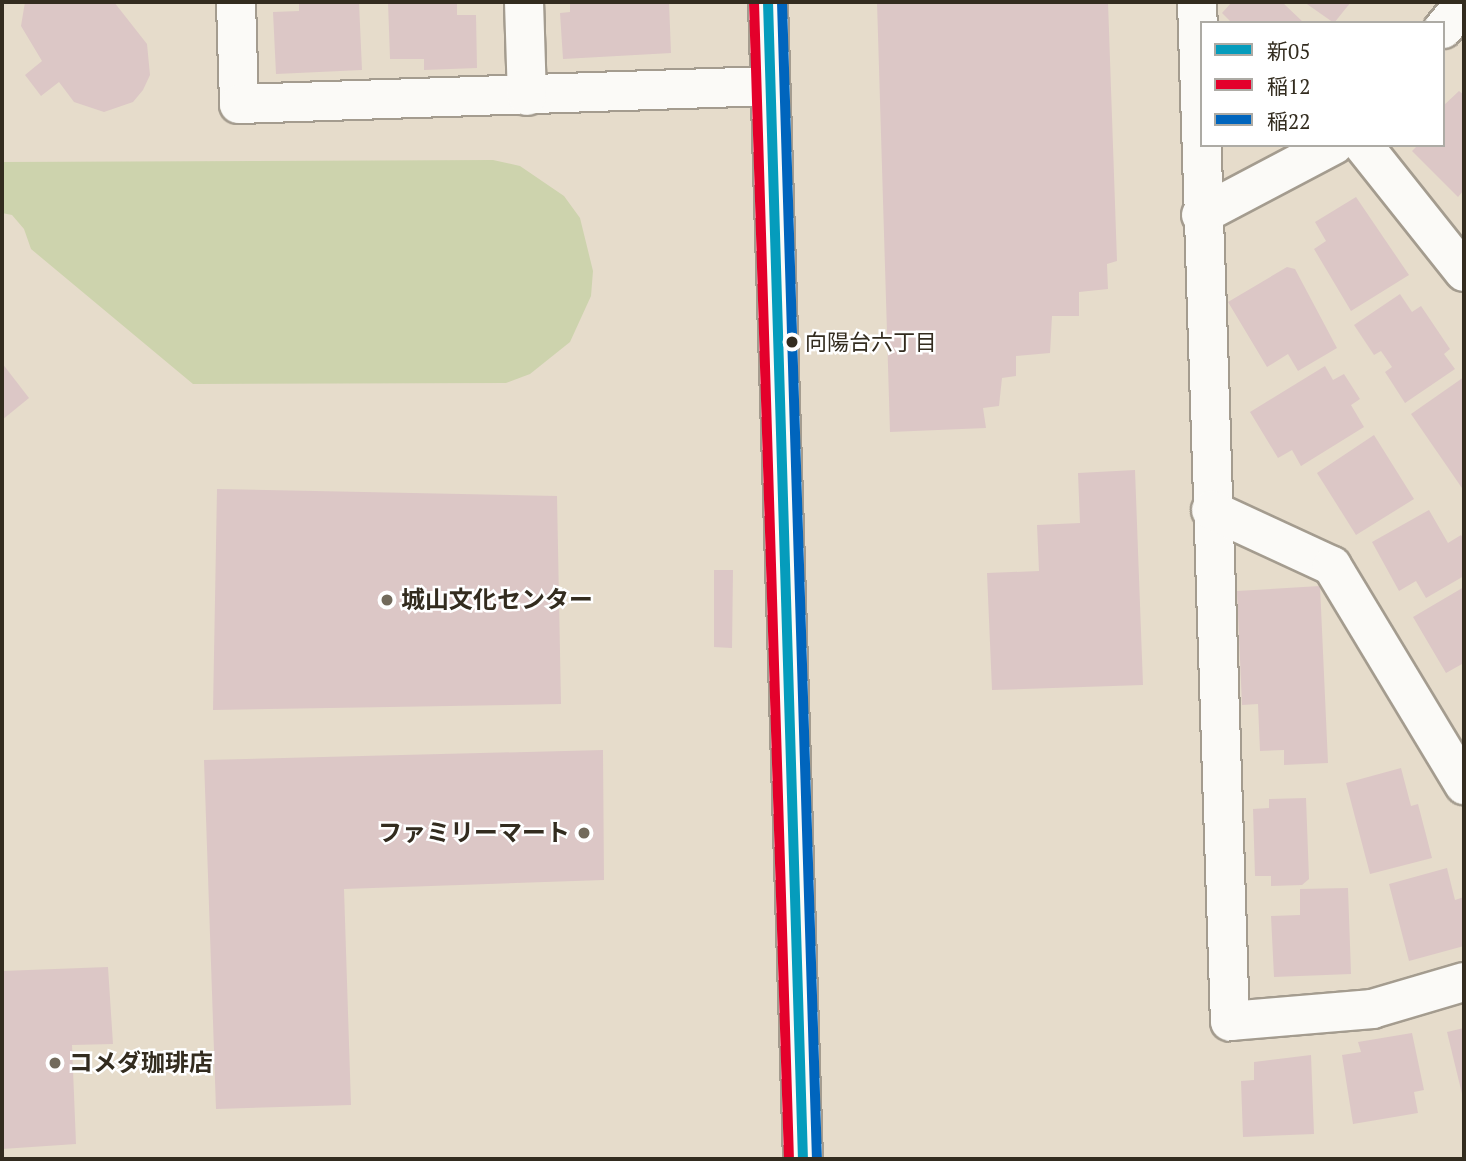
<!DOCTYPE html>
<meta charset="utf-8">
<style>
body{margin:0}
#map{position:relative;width:1466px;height:1161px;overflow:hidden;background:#e6dccb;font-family:"PT Serif","Noto Sans JP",serif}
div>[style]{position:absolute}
.green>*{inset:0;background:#cdd3ad}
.building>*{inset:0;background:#dcc7c6}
.roads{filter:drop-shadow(2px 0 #a49c8f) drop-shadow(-2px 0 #a49c8f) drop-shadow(0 2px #a49c8f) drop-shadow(0 -2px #a49c8f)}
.minor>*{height:38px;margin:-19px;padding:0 19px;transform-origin:19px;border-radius:19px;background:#fbfaf7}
.bus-1>*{height:10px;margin:-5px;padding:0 5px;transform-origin:5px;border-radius:5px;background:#059cbc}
.bus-2>*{height:10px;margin:-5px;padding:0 5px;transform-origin:5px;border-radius:5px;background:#e4002b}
.bus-3>*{height:10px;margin:-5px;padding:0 5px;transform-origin:5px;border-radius:5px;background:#0065bd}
.dots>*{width:19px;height:19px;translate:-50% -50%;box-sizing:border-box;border:4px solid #fff;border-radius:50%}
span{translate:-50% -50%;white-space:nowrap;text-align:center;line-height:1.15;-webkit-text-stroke:5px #fff;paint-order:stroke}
.bus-label{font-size:22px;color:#332c1f}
.left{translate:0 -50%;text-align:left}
.poi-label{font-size:24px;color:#332c1f;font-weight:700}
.right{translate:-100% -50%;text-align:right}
.frame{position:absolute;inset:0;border:4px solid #332c1f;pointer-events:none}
.legend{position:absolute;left:1200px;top:21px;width:245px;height:126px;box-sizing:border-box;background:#fff;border:2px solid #adaba5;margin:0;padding:9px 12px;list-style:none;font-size:21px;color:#332c1f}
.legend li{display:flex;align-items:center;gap:14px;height:35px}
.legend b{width:35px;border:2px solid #adaba5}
</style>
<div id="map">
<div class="green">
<div style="clip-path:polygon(493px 160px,520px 166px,564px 196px,580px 218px,593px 271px,591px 296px,570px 342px,530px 374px,506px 383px,193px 384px,31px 249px,24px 229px,12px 215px,2px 213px,2px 162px)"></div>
</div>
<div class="building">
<div style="clip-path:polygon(25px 2px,114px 2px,147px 44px,150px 75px,143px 90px,133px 102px,104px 112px,74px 102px,59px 82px,41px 96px,25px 75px,42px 61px,21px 26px)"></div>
<div style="clip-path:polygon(299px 2px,359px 2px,362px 70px,276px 74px,273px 12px,299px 11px)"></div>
<div style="clip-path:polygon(388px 2px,457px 2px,457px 15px,476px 15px,477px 68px,424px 70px,424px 59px,390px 59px)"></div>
<div style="clip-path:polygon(570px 2px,669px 2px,671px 53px,563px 59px,560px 13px,570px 12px)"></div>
<div style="clip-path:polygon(877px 2px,1108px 2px,1117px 261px,1107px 264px,1108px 289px,1079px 292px,1079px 316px,1052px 316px,1050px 353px,1016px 356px,1016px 376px,1002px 378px,999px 406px,983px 408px,986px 428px,890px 432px)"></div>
<div style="clip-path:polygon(1232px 2px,1282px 2px,1304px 23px,1232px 23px,1222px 13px)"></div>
<div style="clip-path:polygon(1304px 2px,1351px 2px,1334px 23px)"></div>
<div style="clip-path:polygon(1459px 91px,1464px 95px,1464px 190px,1458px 197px,1412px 151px,1418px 145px,1443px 145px,1443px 106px)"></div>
<div style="clip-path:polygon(1356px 197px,1409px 275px,1351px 311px,1314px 249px,1326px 241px,1315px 222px)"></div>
<div style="clip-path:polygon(1287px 267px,1295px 269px,1337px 348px,1298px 371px,1288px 354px,1267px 367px,1228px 302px)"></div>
<div style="clip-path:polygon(1400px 294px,1412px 312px,1421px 306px,1450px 349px,1444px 354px,1455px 369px,1405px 403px,1385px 372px,1392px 367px,1381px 351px,1374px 355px,1354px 325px)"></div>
<div style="clip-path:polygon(2px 363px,29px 398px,2px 420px)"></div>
<div style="clip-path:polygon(1325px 366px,1333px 380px,1344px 374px,1360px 399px,1351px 405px,1364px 427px,1301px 466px,1292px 450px,1278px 458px,1250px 412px)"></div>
<div style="clip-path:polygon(1464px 377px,1464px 491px,1411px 414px)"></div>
<div style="clip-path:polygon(1374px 435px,1414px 499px,1356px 535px,1317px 473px)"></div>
<div style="clip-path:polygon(1135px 470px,1143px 685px,992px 690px,987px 573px,1039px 571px,1037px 525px,1080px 523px,1078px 473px)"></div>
<div style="clip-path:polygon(217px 489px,557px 496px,561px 704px,213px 710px)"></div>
<div style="clip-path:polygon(1429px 510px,1448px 543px,1461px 535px,1464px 540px,1464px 576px,1426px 598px,1416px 581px,1399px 591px,1372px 542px)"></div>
<div style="clip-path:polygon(714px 570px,733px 570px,732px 648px,714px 647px)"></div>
<div style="clip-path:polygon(1320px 586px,1328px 763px,1284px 765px,1284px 750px,1260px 751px,1258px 704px,1242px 705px,1237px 591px)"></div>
<div style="clip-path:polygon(1464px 587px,1464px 668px,1462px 664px,1446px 673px,1413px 617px)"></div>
<div style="clip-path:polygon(603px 750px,604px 880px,344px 889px,351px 1105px,216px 1109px,204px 760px)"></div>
<div style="clip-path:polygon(1401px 768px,1411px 806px,1418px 804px,1432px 858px,1370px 874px,1346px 783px)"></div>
<div style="clip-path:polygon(1306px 798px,1309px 879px,1302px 885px,1271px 886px,1271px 876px,1255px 876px,1253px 809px,1269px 808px,1269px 799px)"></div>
<div style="clip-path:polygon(1447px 868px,1455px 900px,1464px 897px,1464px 946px,1409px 961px,1389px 884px)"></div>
<div style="clip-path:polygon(1348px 888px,1351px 974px,1274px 977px,1271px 916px,1300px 915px,1300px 889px)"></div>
<div style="clip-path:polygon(108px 967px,113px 1044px,72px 1045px,76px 1144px,2px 1149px,2px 971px)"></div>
<div style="clip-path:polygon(1464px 1028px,1464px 1098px,1463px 1098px,1447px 1032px)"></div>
<div style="clip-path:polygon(1412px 1033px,1424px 1090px,1414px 1092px,1418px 1113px,1353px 1124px,1342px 1055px,1361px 1052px,1358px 1042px)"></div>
<div style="clip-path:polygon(1311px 1055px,1314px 1134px,1243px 1137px,1241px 1081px,1254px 1080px,1254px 1062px)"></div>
</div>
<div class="roads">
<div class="minor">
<div style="left:236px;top:2px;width:102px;rotate:88.3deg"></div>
<div style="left:239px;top:104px;width:531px;rotate:-1.94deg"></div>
<div style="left:524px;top:2px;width:94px;rotate:88.2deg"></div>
<div style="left:768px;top:2px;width:1158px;rotate:88.27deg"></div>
<div style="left:1197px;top:2px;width:1020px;rotate:88.15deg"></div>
<div style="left:1230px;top:1021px;width:143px;rotate:-4.8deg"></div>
<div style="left:1372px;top:1009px;width:96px;rotate:-16.4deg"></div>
<div style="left:1443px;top:29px;width:33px;rotate:-50deg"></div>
<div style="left:1363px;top:145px;width:162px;rotate:51.5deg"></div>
<div style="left:1201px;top:215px;width:150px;rotate:-27.8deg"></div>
<div style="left:1211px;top:510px;width:133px;rotate:24.8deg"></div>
<div style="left:1332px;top:566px;width:256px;rotate:58.9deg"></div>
</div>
</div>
<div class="bus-1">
<div style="left:768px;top:2px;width:1158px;rotate:88.27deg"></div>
</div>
<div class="bus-2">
<div style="left:754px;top:2px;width:1158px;rotate:88.27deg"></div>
</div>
<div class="bus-3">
<div style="left:782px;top:2px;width:1158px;rotate:88.27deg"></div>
</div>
<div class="dots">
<div style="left:792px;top:342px;background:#332c1f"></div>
<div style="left:387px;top:600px;background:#726a5b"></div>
<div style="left:584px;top:833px;background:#726a5b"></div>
<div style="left:55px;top:1063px;background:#726a5b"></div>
</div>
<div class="bus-label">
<span class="left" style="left:805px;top:342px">向陽台六丁目</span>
</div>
<div class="poi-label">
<span class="left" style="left:401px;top:600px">城山文化センター</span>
<span class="right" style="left:570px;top:833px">ファミリーマート</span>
<span class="left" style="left:69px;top:1063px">コメダ珈琲店</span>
</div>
<div class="frame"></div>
<ul class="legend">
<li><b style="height:9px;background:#059cbc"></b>新05</li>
<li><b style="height:9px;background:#e4002b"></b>稲12</li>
<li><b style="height:9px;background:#0065bd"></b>稲22</li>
</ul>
</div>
